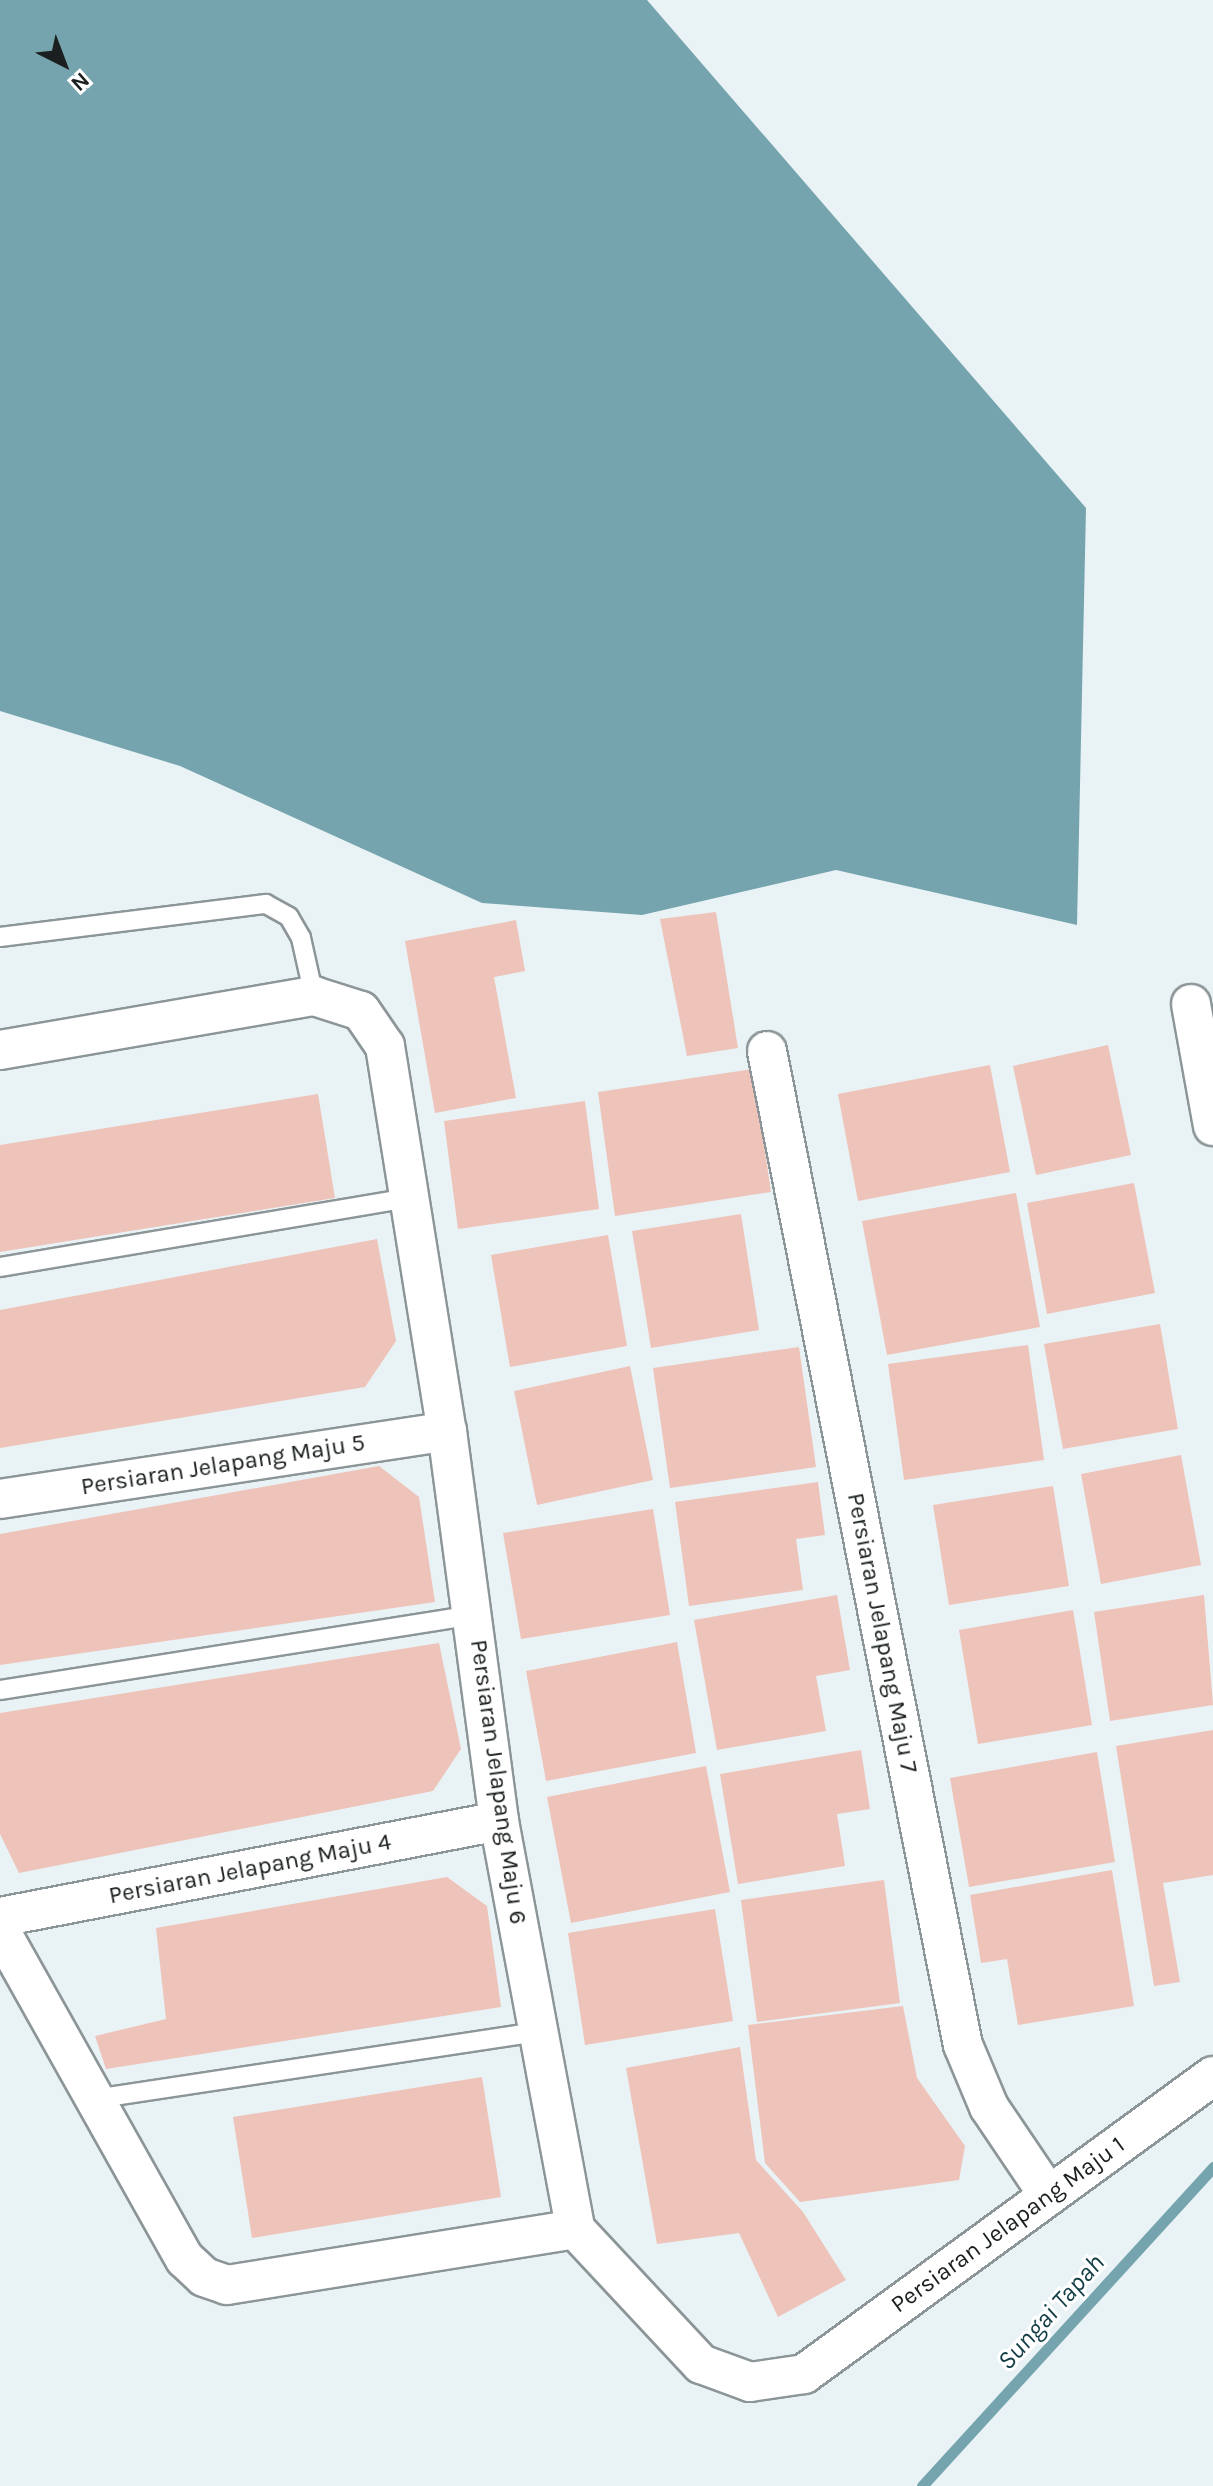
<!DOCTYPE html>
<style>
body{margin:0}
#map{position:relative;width:1213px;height:2486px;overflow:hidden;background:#e9f3f5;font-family:Karla,sans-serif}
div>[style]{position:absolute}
.water>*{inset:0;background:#76a4ae}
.stream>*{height:11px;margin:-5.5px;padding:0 5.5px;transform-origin:5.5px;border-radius:5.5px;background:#76a4ae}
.building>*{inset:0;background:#eec3ba}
.roads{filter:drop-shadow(2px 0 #8c9597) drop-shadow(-2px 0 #8c9597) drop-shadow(0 2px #8c9597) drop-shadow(0 -2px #8c9597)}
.service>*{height:18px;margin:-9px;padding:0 9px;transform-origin:9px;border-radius:9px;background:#fff}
.minor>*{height:38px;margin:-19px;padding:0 19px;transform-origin:19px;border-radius:19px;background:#fff}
span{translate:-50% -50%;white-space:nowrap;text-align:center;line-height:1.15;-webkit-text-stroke:6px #fff;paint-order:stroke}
.street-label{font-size:24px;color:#1b1f1f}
.water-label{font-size:26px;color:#123e45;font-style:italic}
.north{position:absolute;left:24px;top:24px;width:80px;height:80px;-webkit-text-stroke:6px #fff;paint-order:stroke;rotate:138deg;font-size:22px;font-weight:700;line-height:32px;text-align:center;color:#1b1f1f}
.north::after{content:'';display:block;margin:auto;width:28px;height:36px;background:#1b1f1f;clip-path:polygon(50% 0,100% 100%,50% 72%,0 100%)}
</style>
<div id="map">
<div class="water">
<div style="clip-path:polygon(0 0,647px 0,1086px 508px,1077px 925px,836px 870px,642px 915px,482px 903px,180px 766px,0 711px)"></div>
</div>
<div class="stream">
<div style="left:922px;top:2486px;width:432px;rotate:-47.6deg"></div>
</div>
<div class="building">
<div style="clip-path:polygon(716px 912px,738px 1048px,687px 1056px,660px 919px)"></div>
<div style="clip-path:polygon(516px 920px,525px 971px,494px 977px,516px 1098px,435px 1113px,405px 941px)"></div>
<div style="clip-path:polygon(1108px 1045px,1131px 1155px,1036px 1175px,1013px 1066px)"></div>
<div style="clip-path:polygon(990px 1065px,1010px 1172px,858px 1201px,838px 1094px)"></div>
<div style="clip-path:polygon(753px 1069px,771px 1192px,615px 1216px,598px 1092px)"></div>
<div style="clip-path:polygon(318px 1094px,335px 1198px,0 1252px,0 1145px)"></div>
<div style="clip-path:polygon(585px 1101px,599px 1209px,458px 1229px,444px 1121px)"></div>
<div style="clip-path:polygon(1134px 1183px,1155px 1293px,1047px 1314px,1027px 1203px)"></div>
<div style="clip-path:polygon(1016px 1193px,1040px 1327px,887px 1355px,862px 1221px)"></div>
<div style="clip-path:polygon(741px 1214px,759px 1330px,651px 1348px,632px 1231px)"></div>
<div style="clip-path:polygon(608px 1235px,627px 1346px,510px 1367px,491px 1255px)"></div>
<div style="clip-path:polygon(377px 1239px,396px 1341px,365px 1387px,0 1448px,0 1310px)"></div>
<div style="clip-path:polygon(1160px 1324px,1178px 1429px,1063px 1449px,1044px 1344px)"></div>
<div style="clip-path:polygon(1028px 1345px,1044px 1460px,904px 1480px,888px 1364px)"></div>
<div style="clip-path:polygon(799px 1347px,816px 1467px,670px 1488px,653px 1368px)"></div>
<div style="clip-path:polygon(630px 1366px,653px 1480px,537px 1505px,514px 1391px)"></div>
<div style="clip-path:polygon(1181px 1455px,1201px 1565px,1101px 1584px,1081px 1474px)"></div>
<div style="clip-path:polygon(379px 1466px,419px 1497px,435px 1602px,0 1665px,0 1534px)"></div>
<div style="clip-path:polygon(818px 1482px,825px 1535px,796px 1539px,803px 1590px,689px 1606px,675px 1502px)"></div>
<div style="clip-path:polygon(1053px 1486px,1069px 1586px,949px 1605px,933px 1505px)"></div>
<div style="clip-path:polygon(653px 1509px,670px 1615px,521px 1639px,503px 1533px)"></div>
<div style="clip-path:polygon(837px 1595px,850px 1670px,816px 1676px,826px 1731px,717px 1750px,694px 1620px)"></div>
<div style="clip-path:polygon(1204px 1595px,1213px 1705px,1110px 1721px,1094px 1612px)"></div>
<div style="clip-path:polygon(1073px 1610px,1092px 1725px,978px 1744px,959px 1630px)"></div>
<div style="clip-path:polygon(677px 1642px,696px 1753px,546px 1781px,526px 1671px)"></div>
<div style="clip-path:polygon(439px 1643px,461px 1749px,433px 1791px,19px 1873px,0 1834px,0 1713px)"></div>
<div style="clip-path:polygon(1213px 1730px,1213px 1875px,1163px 1883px,1180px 1982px,1154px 1986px,1116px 1746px)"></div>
<div style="clip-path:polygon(861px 1750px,870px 1809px,837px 1814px,845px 1866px,738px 1884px,720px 1774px)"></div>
<div style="clip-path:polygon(1097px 1752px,1115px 1862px,969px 1887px,950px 1778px)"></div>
<div style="clip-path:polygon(706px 1766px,730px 1892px,571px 1923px,547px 1797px)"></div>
<div style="clip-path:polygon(1112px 1870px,1134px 2006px,1018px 2025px,1007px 1959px,981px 1963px,970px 1895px)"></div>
<div style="clip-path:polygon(447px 1877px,487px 1906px,501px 2007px,106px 2069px,95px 2036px,166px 2019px,156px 1928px)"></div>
<div style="clip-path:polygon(884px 1880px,900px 2003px,757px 2022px,741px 1900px)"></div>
<div style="clip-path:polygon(715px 1909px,733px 2021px,585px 2045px,568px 1933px)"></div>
<div style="clip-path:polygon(903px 2006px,917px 2078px,965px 2146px,959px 2180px,800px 2202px,765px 2163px,748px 2025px)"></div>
<div style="clip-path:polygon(740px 2047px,756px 2160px,803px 2212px,846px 2280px,778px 2317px,739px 2233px,657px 2244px,626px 2068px)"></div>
<div style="clip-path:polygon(482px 2077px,501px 2197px,252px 2238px,233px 2117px)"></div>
</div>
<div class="roads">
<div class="service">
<div style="left:0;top:937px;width:268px;rotate:-7.1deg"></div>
<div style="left:266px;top:904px;width:26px;rotate:29deg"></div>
<div style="left:289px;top:917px;width:24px;rotate:60deg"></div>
<div style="left:301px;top:938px;width:59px;rotate:77.4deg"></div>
<div style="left:0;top:1267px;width:418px;rotate:-9.6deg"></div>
<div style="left:0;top:1690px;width:480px;rotate:-9deg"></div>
<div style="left:94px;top:2099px;width:449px;rotate:-8.6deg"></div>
</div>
<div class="minor">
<div style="left:1191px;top:1004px;width:124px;rotate:79.8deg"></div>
<div style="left:0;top:1050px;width:319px;rotate:-9.8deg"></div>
<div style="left:314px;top:996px;width:49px;rotate:17.7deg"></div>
<div style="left:361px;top:1011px;width:42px;rotate:55.6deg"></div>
<div style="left:385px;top:1046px;width:390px;rotate:80.9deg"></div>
<div style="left:447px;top:1431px;width:393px;rotate:82.4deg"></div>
<div style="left:499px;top:1821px;width:415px;rotate:79.4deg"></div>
<div style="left:575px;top:2229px;width:185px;rotate:47deg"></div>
<div style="left:701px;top:2364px;width:52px;rotate:20.2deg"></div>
<div style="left:750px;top:2382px;width:55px;rotate:-8.4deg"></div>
<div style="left:804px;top:2374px;width:506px;rotate:-36.08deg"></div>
<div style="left:767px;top:1051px;width:1013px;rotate:78.85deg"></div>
<div style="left:963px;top:2045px;width:67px;rotate:67.2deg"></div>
<div style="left:989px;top:2107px;width:107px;rotate:56deg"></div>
<div style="left:0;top:1499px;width:452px;rotate:-8.6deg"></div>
<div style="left:0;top:1917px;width:508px;rotate:-10.89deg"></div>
<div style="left:0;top:1930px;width:377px;rotate:60.7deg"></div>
<div style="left:185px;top:2259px;width:26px;rotate:43deg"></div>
<div style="left:204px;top:2277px;width:24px;rotate:19deg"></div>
<div style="left:227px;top:2285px;width:352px;rotate:-9.1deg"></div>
</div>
</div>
<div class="street-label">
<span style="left:223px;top:1465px;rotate:-9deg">Persiaran Jelapang Maju 5</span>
<span style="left:882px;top:1633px;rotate:79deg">Persiaran Jelapang Maju 7</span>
<span style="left:498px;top:1782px;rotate:82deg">Persiaran Jelapang Maju 6</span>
<span style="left:250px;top:1869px;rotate:-11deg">Persiaran Jelapang Maju 4</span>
<span style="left:1008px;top:2225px;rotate:-36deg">Persiaran Jelapang Maju 1</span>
</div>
<div class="water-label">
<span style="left:1051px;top:2312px;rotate:-48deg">Sungai Tapah</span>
</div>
<div class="north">N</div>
</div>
